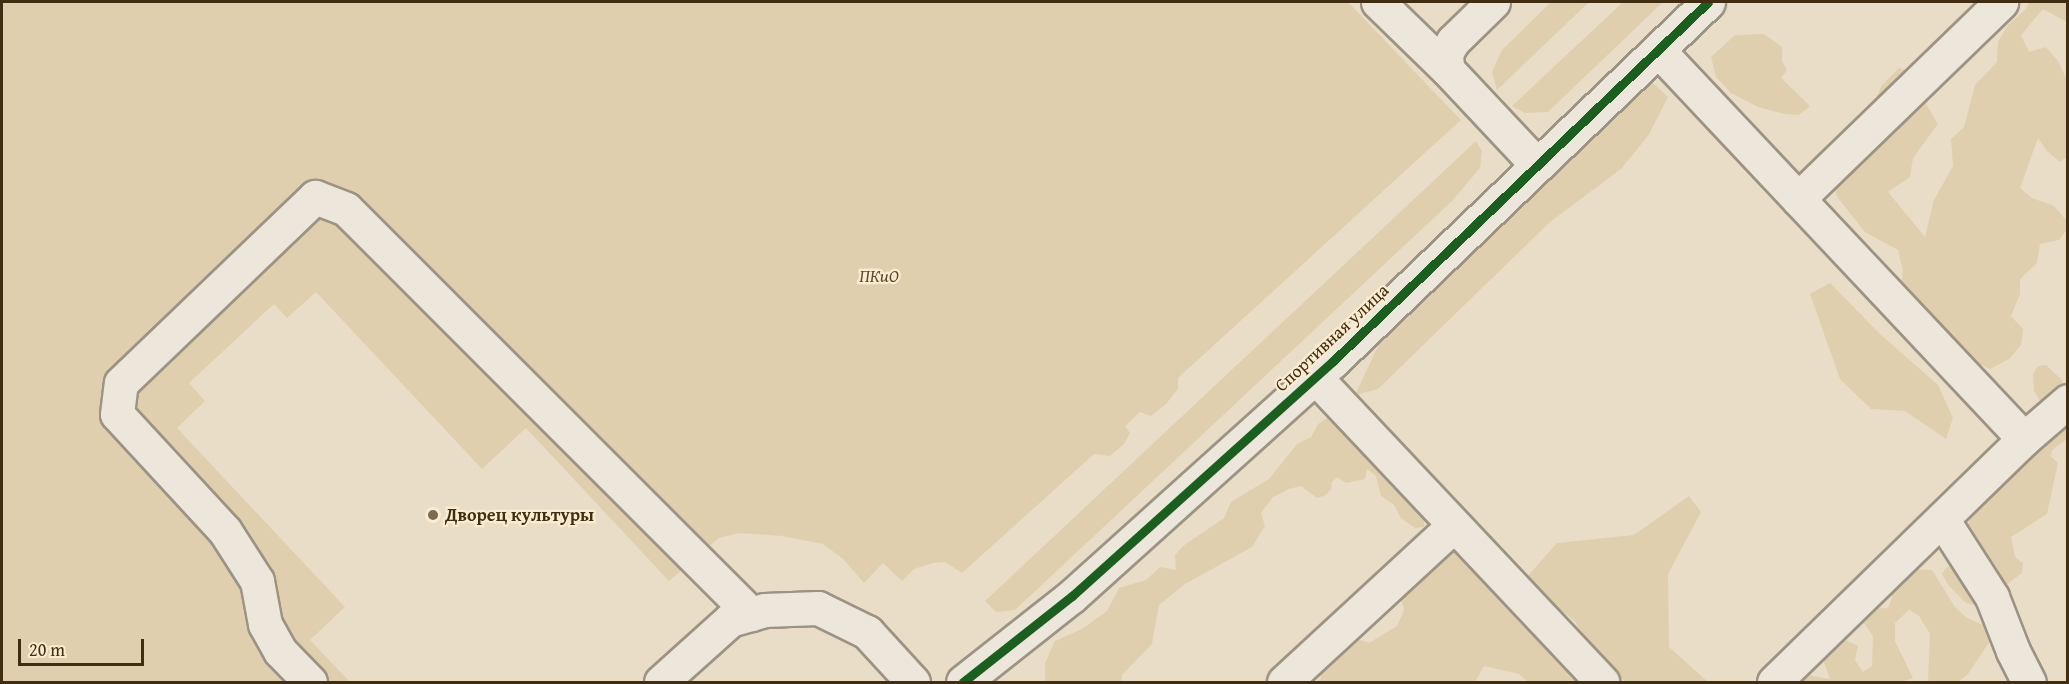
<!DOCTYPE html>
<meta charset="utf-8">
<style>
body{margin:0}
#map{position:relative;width:2069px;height:684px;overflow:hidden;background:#e9ddc7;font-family:"Gentium Book Plus",serif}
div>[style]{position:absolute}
.green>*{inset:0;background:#e0cfaf}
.roads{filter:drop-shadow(2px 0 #9d9384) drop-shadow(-2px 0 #9d9384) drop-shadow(0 2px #9d9384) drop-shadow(0 -2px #9d9384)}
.minor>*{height:33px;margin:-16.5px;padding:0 16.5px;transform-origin:16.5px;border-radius:16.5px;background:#ece6db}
.cycleway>*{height:9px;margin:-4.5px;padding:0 4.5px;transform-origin:4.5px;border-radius:4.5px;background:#1b5e20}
.dots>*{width:16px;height:16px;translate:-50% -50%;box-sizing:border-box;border:3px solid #faecd1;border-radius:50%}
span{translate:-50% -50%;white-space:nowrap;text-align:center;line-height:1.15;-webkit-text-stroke:4.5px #faecd1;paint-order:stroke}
.park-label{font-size:18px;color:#5f4b2e;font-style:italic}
.street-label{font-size:18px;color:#412d12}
.poi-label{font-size:18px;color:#412d12;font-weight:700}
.left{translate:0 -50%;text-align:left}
.frame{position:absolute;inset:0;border:3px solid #412d12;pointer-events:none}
.scale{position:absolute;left:18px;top:639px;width:126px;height:27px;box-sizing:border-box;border:3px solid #412d12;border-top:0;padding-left:8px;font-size:18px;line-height:21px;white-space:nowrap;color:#412d12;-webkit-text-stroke:4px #faecd1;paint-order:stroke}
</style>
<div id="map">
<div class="green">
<div style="clip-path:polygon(2px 2px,1348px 2px,1461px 120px,1178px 378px,1178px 389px,1166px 404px,1151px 416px,1140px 412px,1125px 426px,1130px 433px,1124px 444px,1110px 456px,1094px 454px,962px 573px,945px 562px,933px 563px,914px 569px,902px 581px,883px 563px,864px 583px,843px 559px,823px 544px,782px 536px,739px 533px,719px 538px,669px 581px,526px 428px,482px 469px,316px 292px,287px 318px,274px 304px,189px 383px,205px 401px,177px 428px,345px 607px,310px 640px,350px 682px,2px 682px)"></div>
<div style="clip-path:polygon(1551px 2px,1589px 2px,1497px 90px,1492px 72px,1502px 50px)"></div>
<div style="clip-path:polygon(1623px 2px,1663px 2px,1548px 112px,1525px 113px,1512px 106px)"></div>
<div style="clip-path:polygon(2029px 2px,2067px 2px,2067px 22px,2043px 9px,2021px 35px,2029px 52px,2046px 47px,2058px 61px,2067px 80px,2067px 157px,2060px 162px,2047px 151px,2038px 138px,2020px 188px,2032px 198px,2054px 206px,2067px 221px,2067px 229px,2059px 240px,2040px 244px,2037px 263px,2020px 279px,2020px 294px,2011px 316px,2023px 329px,2021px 345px,2009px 359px,1990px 369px,1959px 354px,1900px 293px,1903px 271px,1898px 250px,1865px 232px,1838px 198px,1827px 171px,1867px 116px,1882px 85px,1899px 68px,1906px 70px,1938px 124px,1913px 158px,1910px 177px,1888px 192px,1925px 237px,1934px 200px,1953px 166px,1951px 139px,1964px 127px,1975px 85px,1997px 62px,1998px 42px,2008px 25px,2026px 9px)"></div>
<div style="clip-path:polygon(1764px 34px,1782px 47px,1782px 61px,1787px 70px,1781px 78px,1810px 106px,1799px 115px,1785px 114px,1758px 107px,1731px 93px,1716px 77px,1711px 57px,1735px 35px)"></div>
<div style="clip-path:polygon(1652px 82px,1668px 97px,1648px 136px,1621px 169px,1550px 222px,1378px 389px,1355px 395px,1382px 338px,1431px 292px,1479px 239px,1590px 130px)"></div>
<div style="clip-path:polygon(1476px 141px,1482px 151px,1480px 168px,1452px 201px,1015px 610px,996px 612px,985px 601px)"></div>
<div style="clip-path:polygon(1830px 283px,1881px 335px,1938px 385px,1953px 418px,1946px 439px,1905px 411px,1871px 409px,1840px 379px,1810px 294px)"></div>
<div style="clip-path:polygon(2046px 365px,2061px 379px,2067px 393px,2067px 439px,2052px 450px,2051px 457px,2058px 463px,2047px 514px,2011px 537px,2015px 557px,2023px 563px,2022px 573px,1978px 606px,1966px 603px,1949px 586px,1942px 574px,1946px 568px,1959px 561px,1970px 516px,1984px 498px,2043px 405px,2034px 391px,2033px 374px,2038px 366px)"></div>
<div style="clip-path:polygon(1336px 412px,1424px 511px,1424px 527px,1415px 528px,1401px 518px,1394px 505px,1381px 496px,1376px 476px,1367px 469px,1365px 479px,1346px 483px,1337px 477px,1332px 482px,1331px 490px,1324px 496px,1317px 498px,1301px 486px,1289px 489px,1273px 497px,1261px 513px,1265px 526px,1252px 547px,1185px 584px,1159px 605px,1152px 644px,1122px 675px,1121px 682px,1045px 682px,1045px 663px,1055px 641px,1082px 629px,1107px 611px,1119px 588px,1146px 580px,1160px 567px,1176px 570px,1175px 555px,1183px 546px,1224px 518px,1231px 502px,1269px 479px,1297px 444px,1311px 437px,1318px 424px)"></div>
<div style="clip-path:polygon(1689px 496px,1701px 512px,1668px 574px,1669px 647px,1708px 682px,1626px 682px,1591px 654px,1575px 621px,1551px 603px,1525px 579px,1557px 543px,1634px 535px)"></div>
<div style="clip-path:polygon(1449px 545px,1469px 554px,1602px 682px,1528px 682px,1519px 674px,1484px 666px,1475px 682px,1314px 682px,1321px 679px,1320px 660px,1351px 637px,1369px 643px,1397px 626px,1404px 610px,1398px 588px,1422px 565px,1442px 562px)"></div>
<div style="clip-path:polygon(1912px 569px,1932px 570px,1955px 607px,1967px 618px,1983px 625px,1992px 638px,1968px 674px,1958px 682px,1930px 682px,1928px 680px,1930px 634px,1919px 616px,1909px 610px,1895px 623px,1895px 641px,1913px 678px,1901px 682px,1783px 682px,1802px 674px,1830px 679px,1820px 651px,1839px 637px,1858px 646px,1855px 660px,1863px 672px,1872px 666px,1873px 636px,1861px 619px,1862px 609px,1888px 608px,1892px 598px,1887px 587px)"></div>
</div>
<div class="roads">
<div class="minor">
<div style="left:1378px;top:2px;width:96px;rotate:44.2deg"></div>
<div style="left:1493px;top:2px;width:56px;rotate:135.7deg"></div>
<div style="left:1453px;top:41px;width:14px;rotate:120deg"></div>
<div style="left:1446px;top:53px;width:16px;rotate:86deg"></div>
<div style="left:1447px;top:69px;width:132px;rotate:46.8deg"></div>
<div style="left:1658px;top:50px;width:534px;rotate:46.74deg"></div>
<div style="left:2024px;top:439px;width:58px;rotate:-40.8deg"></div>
<div style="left:1798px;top:199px;width:283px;rotate:-44.1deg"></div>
<div style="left:1315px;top:377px;width:419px;rotate:46.7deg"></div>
<div style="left:1942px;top:519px;width:93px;rotate:57.3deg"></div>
<div style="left:1992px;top:597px;width:58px;rotate:68.7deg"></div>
<div style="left:2013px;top:651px;width:35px;rotate:63deg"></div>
<div style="left:310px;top:682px;width:43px;rotate:-134.1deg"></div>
<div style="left:280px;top:651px;width:31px;rotate:-119deg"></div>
<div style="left:265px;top:624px;width:44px;rotate:-100.5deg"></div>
<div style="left:257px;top:581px;width:59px;rotate:-122.6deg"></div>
<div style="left:225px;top:531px;width:159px;rotate:-132.7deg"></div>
<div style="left:117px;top:414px;width:31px;rotate:-83deg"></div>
<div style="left:121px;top:383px;width:269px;rotate:-43.8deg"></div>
<div style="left:315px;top:197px;width:33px;rotate:21deg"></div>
<div style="left:346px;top:209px;width:573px;rotate:45deg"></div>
<div style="left:661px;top:682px;width:93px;rotate:-41.9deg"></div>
<div style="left:730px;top:620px;width:35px;rotate:-16deg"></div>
<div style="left:764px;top:610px;width:54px;rotate:-2.1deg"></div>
<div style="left:818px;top:608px;width:55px;rotate:26.1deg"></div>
<div style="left:867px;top:632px;width:68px;rotate:47.4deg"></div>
<div style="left:963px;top:682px;width:139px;rotate:-38.3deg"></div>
<div style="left:1072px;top:596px;width:351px;rotate:-42deg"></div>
<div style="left:1333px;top:361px;width:519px;rotate:-43.75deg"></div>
<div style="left:1284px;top:682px;width:231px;rotate:-42.7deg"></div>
<div style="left:1774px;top:682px;width:349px;rotate:-44.2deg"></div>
</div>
</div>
<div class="cycleway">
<div style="left:963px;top:682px;width:139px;rotate:-38.3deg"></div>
<div style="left:1072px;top:596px;width:351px;rotate:-42deg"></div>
<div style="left:1333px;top:361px;width:519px;rotate:-43.75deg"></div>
</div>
<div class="dots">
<div style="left:433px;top:515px;background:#7c6b51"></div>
</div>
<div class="park-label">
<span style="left:879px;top:276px">ПКиО</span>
</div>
<div class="street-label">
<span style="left:1332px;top:338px;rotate:-43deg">Спортивная улица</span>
</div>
<div class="poi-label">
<span class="left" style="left:445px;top:515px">Дворец культуры</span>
</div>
<div class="frame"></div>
<div class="scale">20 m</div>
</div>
